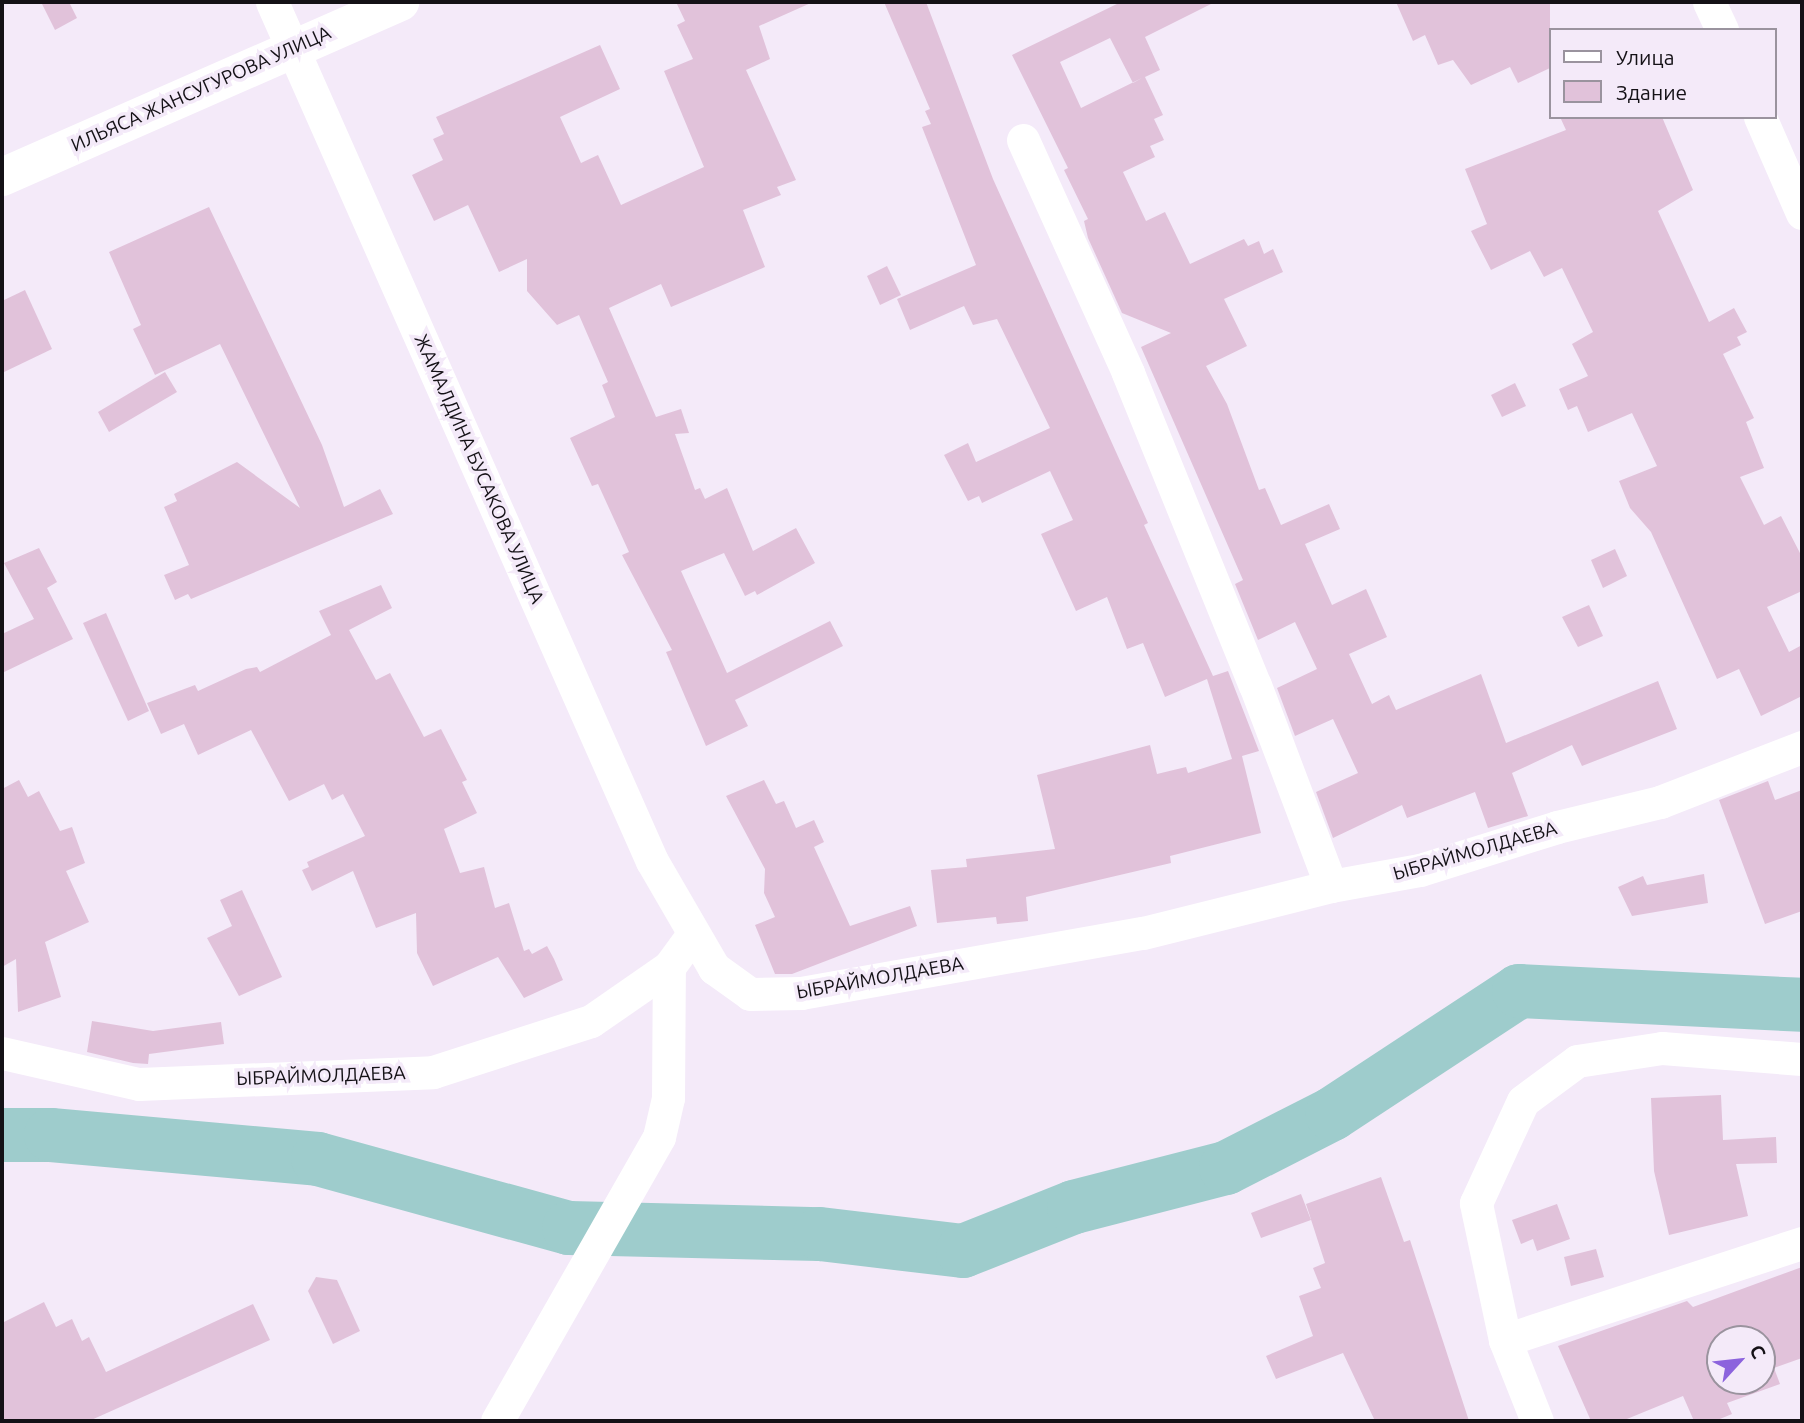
<!DOCTYPE html>
<meta charset="utf-8">
<style>
body{margin:0}
#map{position:relative;width:1804px;height:1423px;overflow:hidden;background:#f4eaf9;font-family:Ubuntu,sans-serif}
div>[style]{position:absolute}
.river>*{height:54px;margin:-27px;padding:0 27px;transform-origin:27px;border-radius:27px;background:#9ecccc}
.building>*{inset:0;background:#e1c2da}
.street>*{height:33px;margin:-16.5px;padding:0 16.5px;transform-origin:16.5px;border-radius:16.5px;background:#fff}
.secondary>*{height:38px;margin:-19px;padding:0 19px;transform-origin:19px;border-radius:19px;background:#fff}
span{translate:-50% -50%;white-space:nowrap;text-align:center;line-height:1.15;-webkit-text-stroke:7px #f4eaf9;paint-order:stroke}
.street-label{font-size:19px;color:#141116}
.frame{position:absolute;inset:0;border:4px solid #141116;pointer-events:none}
.legend{position:absolute;left:1549px;top:28px;width:228px;height:91px;box-sizing:border-box;background:#f4eaf9;border:2px solid #9a939e;margin:0;padding:9px 12px;list-style:none;font-size:21px;color:#141116}
.legend li{display:flex;align-items:center;gap:14px;height:35px}
.legend b{width:35px;border:2px solid #9a939e}
.north{position:absolute;left:1706px;top:1325px;width:70px;height:70px;box-sizing:border-box;background:#f4eaf9;border:2px solid #9a939e;border-radius:50%;rotate:63deg;font-size:19px;font-weight:700;line-height:28px;text-align:center;color:#141116}
.north::after{content:'';display:block;margin:auto;width:24px;height:32px;background:#8c63dd;clip-path:polygon(50% 0,100% 100%,50% 72%,0 100%)}
</style>
<div id="map">
<div class="river">
<div style="left:2px;top:1135px;width:49px"></div>
<div style="left:51px;top:1135px;width:268px;rotate:5.1deg"></div>
<div style="left:318px;top:1159px;width:260px;rotate:15.4deg"></div>
<div style="left:569px;top:1228px;width:251px;rotate:1.4deg"></div>
<div style="left:820px;top:1234px;width:144px;rotate:6.8deg"></div>
<div style="left:963px;top:1251px;width:119px;rotate:-21.6deg"></div>
<div style="left:1074px;top:1207px;width:157px;rotate:-14.4deg"></div>
<div style="left:1226px;top:1168px;width:119px;rotate:-27deg"></div>
<div style="left:1332px;top:1114px;width:224px;rotate:-33.3deg"></div>
<div style="left:1519px;top:991px;width:283px;rotate:2.8deg"></div>
</div>
<div class="building">
<div style="clip-path:polygon(41px 2px,69px 2px,77px 18px,55px 30px)"></div>
<div style="clip-path:polygon(676px 2px,813px 2px,759px 26px,770px 59px,746px 70px,796px 180px,777px 187px,781px 195px,743px 210px,765px 267px,671px 307px,661px 284px,609px 308px,656px 417px,681px 409px,689px 433px,675px 434px,695px 490px,700px 488px,705px 499px,727px 488px,753px 551px,796px 528px,815px 563px,757px 595px,755px 591px,745px 596px,724px 553px,681px 571px,727px 673px,830px 621px,843px 646px,735px 700px,748px 726px,706px 746px,666px 652px,672px 650px,622px 555px,629px 552px,598px 484px,592px 486px,570px 438px,615px 417px,602px 385px,608px 382px,579px 315px,557px 325px,527px 291px,527px 259px,499px 272px,468px 205px,434px 221px,412px 175px,443px 160px,433px 139px,444px 134px,436px 117px,600px 45px,620px 89px,560px 117px,581px 163px,598px 155px,621px 205px,704px 167px,664px 71px,693px 59px,677px 25px,685px 21px)"></div>
<div style="clip-path:polygon(884px 2px,926px 2px,993px 179px,1148px 523px,1144px 525px,1213px 676px,1228px 671px,1259px 751px,1242px 756px,1261px 833px,1170px 856px,1171px 863px,1026px 897px,1028px 921px,997px 924px,996px 917px,937px 923px,931px 870px,967px 867px,966px 859px,1055px 849px,1037px 775px,1150px 745px,1157px 774px,1186px 767px,1188px 773px,1232px 759px,1207px 679px,1165px 697px,1143px 643px,1127px 649px,1107px 597px,1076px 611px,1041px 534px,1073px 520px,1050px 471px,982px 503px,979px 496px,968px 501px,944px 455px,968px 443px,976px 462px,1050px 428px,997px 319px,973px 325px,964px 306px,910px 330px,897px 299px,976px 265px,922px 127px,931px 124px,925px 111px,930px 109px)"></div>
<div style="clip-path:polygon(evenodd,1121px 2px,1215px 2px,1145px 37px,1160px 70px,1145px 77px,1163px 115px,1154px 119px,1164px 140px,1150px 146px,1155px 157px,1123px 172px,1146px 221px,1165px 212px,1190px 264px,1244px 239px,1248px 246px,1259px 241px,1264px 254px,1273px 249px,1283px 272px,1224px 299px,1247px 346px,1206px 366px,1227px 404px,1259px 490px,1265px 488px,1281px 525px,1329px 504px,1340px 529px,1305px 544px,1332px 605px,1366px 589px,1387px 637px,1349px 654px,1372px 704px,1389px 695px,1396px 710px,1481px 674px,1506px 743px,1658px 681px,1677px 729px,1582px 766px,1572px 745px,1512px 773px,1528px 816px,1488px 828px,1475px 792px,1407px 818px,1402px 805px,1333px 838px,1316px 792px,1358px 773px,1333px 719px,1295px 736px,1277px 688px,1317px 669px,1295px 622px,1258px 640px,1235px 584px,1243px 580px,1141px 347px,1171px 333px,1122px 313px,1088px 238px,1084px 221px,1088px 219px,1064px 170px,1068px 168px,1012px 55px,1121px 2px,1110px 38px,1133px 83px,1142px 78px,1081px 108px,1060px 62px,1110px 38px)"></div>
<div style="clip-path:polygon(1396px 2px,1550px 2px,1550px 68px,1518px 83px,1510px 67px,1471px 85px,1453px 60px,1438px 65px,1425px 35px,1413px 41px)"></div>
<div style="clip-path:polygon(1560px 117px,1662px 117px,1693px 190px,1658px 211px,1709px 322px,1734px 308px,1747px 332px,1737px 337px,1741px 345px,1723px 354px,1754px 418px,1746px 422px,1764px 468px,1740px 477px,1764px 525px,1781px 516px,1802px 557px,1802px 591px,1767px 607px,1789px 652px,1802px 645px,1802px 696px,1761px 716px,1739px 669px,1717px 679px,1651px 532px,1630px 508px,1619px 481px,1657px 466px,1632px 413px,1588px 432px,1577px 406px,1568px 410px,1559px 389px,1588px 376px,1572px 344px,1593px 332px,1562px 268px,1544px 277px,1530px 251px,1491px 270px,1471px 231px,1487px 224px,1465px 169px,1566px 130px)"></div>
<div style="clip-path:polygon(209px 207px,322px 445px,344px 507px,380px 489px,393px 514px,191px 599px,188px 594px,175px 600px,164px 575px,189px 565px,164px 507px,177px 501px,174px 494px,237px 462px,300px 508px,220px 344px,155px 375px,133px 329px,141px 325px,109px 252px)"></div>
<div style="clip-path:polygon(887px 266px,901px 295px,880px 305px,867px 276px)"></div>
<div style="clip-path:polygon(25px 290px,52px 349px,2px 373px,2px 301px)"></div>
<div style="clip-path:polygon(165px 372px,177px 392px,109px 432px,98px 412px)"></div>
<div style="clip-path:polygon(1515px 383px,1526px 406px,1502px 417px,1491px 395px)"></div>
<div style="clip-path:polygon(39px 548px,57px 582px,47px 588px,73px 639px,2px 673px,2px 634px,34px 619px,4px 563px)"></div>
<div style="clip-path:polygon(1615px 549px,1627px 576px,1603px 588px,1591px 560px)"></div>
<div style="clip-path:polygon(381px 585px,392px 608px,349px 630px,376px 680px,390px 673px,424px 737px,441px 729px,467px 780px,462px 782px,477px 813px,444px 829px,460px 873px,484px 867px,495px 908px,509px 903px,524px 951px,529px 949px,532px 954px,547px 946px,554px 959px,563px 980px,524px 998px,498px 957px,433px 986px,417px 953px,416px 913px,376px 928px,353px 871px,312px 891px,302px 870px,309px 867px,307px 862px,365px 836px,343px 794px,332px 800px,324px 784px,289px 801px,251px 730px,198px 755px,184px 724px,161px 734px,147px 703px,195px 685px,198px 691px,246px 669px,257px 667px,260px 672px,331px 635px,319px 611px)"></div>
<div style="clip-path:polygon(1589px 605px,1603px 636px,1578px 647px,1562px 617px)"></div>
<div style="clip-path:polygon(106px 613px,149px 711px,128px 721px,83px 623px)"></div>
<div style="clip-path:polygon(19px 780px,28px 797px,39px 791px,60px 831px,72px 827px,85px 863px,66px 871px,89px 922px,45px 942px,61px 997px,18px 1012px,16px 959px,2px 967px,2px 789px)"></div>
<div style="clip-path:polygon(764px 780px,776px 804px,784px 801px,796px 828px,814px 820px,824px 842px,814px 847px,850px 926px,910px 906px,917px 926px,792px 974px,775px 974px,755px 925px,775px 917px,764px 893px,765px 869px,726px 796px)"></div>
<div style="clip-path:polygon(1768px 781px,1775px 800px,1802px 790px,1802px 911px,1765px 924px,1719px 800px)"></div>
<div style="clip-path:polygon(1704px 874px,1708px 903px,1632px 916px,1618px 887px,1643px 876px,1647px 885px)"></div>
<div style="clip-path:polygon(242px 890px,282px 977px,239px 996px,207px 938px,232px 926px,220px 900px)"></div>
<div style="clip-path:polygon(92px 1021px,153px 1031px,221px 1022px,224px 1044px,149px 1054px,148px 1064px,133px 1063px,87px 1052px)"></div>
<div style="clip-path:polygon(1721px 1095px,1723px 1140px,1776px 1137px,1777px 1163px,1736px 1164px,1748px 1216px,1669px 1235px,1654px 1171px,1651px 1098px)"></div>
<div style="clip-path:polygon(1381px 1177px,1404px 1242px,1410px 1240px,1469px 1421px,1375px 1421px,1343px 1353px,1276px 1379px,1266px 1356px,1313px 1336px,1299px 1296px,1321px 1288px,1313px 1268px,1325px 1263px,1306px 1204px)"></div>
<div style="clip-path:polygon(1301px 1194px,1311px 1220px,1261px 1238px,1251px 1213px)"></div>
<div style="clip-path:polygon(1557px 1204px,1570px 1239px,1537px 1251px,1533px 1239px,1521px 1244px,1512px 1220px)"></div>
<div style="clip-path:polygon(1596px 1249px,1604px 1277px,1571px 1286px,1564px 1257px)"></div>
<div style="clip-path:polygon(evenodd,1802px 1267px,1802px 1358px,1774px 1368px,1780px 1384px,1727px 1403px,1732px 1414px,1715px 1421px,1694px 1421px,1683px 1396px,1622px 1421px,1591px 1421px,1558px 1346px,1687px 1301px,1693px 1307px,1802px 1267px,1720px 1339px,1762px 1339px,1762px 1381px,1720px 1381px,1720px 1339px)"></div>
<div style="clip-path:polygon(316px 1277px,337px 1280px,360px 1331px,333px 1344px,308px 1291px)"></div>
<div style="clip-path:polygon(44px 1302px,56px 1327px,72px 1319px,82px 1341px,89px 1337px,106px 1372px,253px 1304px,270px 1340px,89px 1421px,2px 1421px,2px 1323px)"></div>
</div>
<div class="street">
<div style="left:272px;top:2px;width:939px;rotate:66.14deg"></div>
<div style="left:652px;top:861px;width:124px;rotate:59.9deg"></div>
<div style="left:714px;top:968px;width:44px;rotate:35.8deg"></div>
<div style="left:750px;top:994px;width:51px;rotate:-1.1deg"></div>
<div style="left:801px;top:993px;width:347px;rotate:-10deg"></div>
<div style="left:1143px;top:933px;width:194px;rotate:-14deg"></div>
<div style="left:1331px;top:886px;width:90px;rotate:-10.2deg"></div>
<div style="left:1420px;top:870px;width:144px;rotate:-17.4deg"></div>
<div style="left:1557px;top:827px;width:106px;rotate:-13.6deg"></div>
<div style="left:1660px;top:802px;width:152px;rotate:-21.2deg"></div>
<div style="left:1709px;top:2px;width:31px;rotate:65deg"></div>
<div style="left:1760px;top:117px;width:105px;rotate:66.4deg"></div>
<div style="left:1023px;top:140px;width:256px;rotate:65.7deg"></div>
<div style="left:1128px;top:373px;width:337px;rotate:67.9deg"></div>
<div style="left:1255px;top:685px;width:215px;rotate:69.3deg"></div>
<div style="left:2px;top:1053px;width:140px;rotate:12.8deg"></div>
<div style="left:139px;top:1084px;width:294px;rotate:-2.3deg"></div>
<div style="left:433px;top:1072px;width:166px;rotate:-17.9deg"></div>
<div style="left:591px;top:1021px;width:95px;rotate:-34.7deg"></div>
<div style="left:669px;top:967px;width:41px;rotate:-54deg"></div>
<div style="left:1505px;top:1340px;width:140px;rotate:-102deg"></div>
<div style="left:1476px;top:1203px;width:112px;rotate:-65.3deg"></div>
<div style="left:1523px;top:1101px;width:67px;rotate:-36.5deg"></div>
<div style="left:1577px;top:1061px;width:86px;rotate:-8.7deg"></div>
<div style="left:1662px;top:1048px;width:140px;rotate:4.5deg"></div>
<div style="left:497px;top:1421px;width:327px;rotate:-60.3deg"></div>
<div style="left:659px;top:1137px;width:40px;rotate:-77deg"></div>
<div style="left:668px;top:1098px;width:131px;rotate:-89.6deg"></div>
<div style="left:1537px;top:1421px;width:87px;rotate:-111.6deg"></div>
<div style="left:1505px;top:1340px;width:312px;rotate:-18.1deg"></div>
</div>
<div class="secondary">
<div style="left:2px;top:177px;width:435px;rotate:-23.7deg"></div>
</div>
<div class="street-label">
<span style="left:201px;top:89px;rotate:-24deg">ИЛЬЯСА ЖАНСУГУРОВА УЛИЦА</span>
<span style="left:479px;top:469px;rotate:66deg">ЖАМАЛДИНА БУСАКОВА УЛИЦА</span>
<span style="left:1475px;top:851px;rotate:-16deg">ЫБРАЙМОЛДАЕВА</span>
<span style="left:880px;top:978px;rotate:-10deg">ЫБРАЙМОЛДАЕВА</span>
<span style="left:321px;top:1076px;rotate:-2deg">ЫБРАЙМОЛДАЕВА</span>
</div>
<div class="frame"></div>
<ul class="legend">
<li><b style="height:9px;background:#fff"></b>Улица</li>
<li><b style="height:19px;background:#e1c2da"></b>Здание</li>
</ul>
<div class="north">С</div>
</div>
